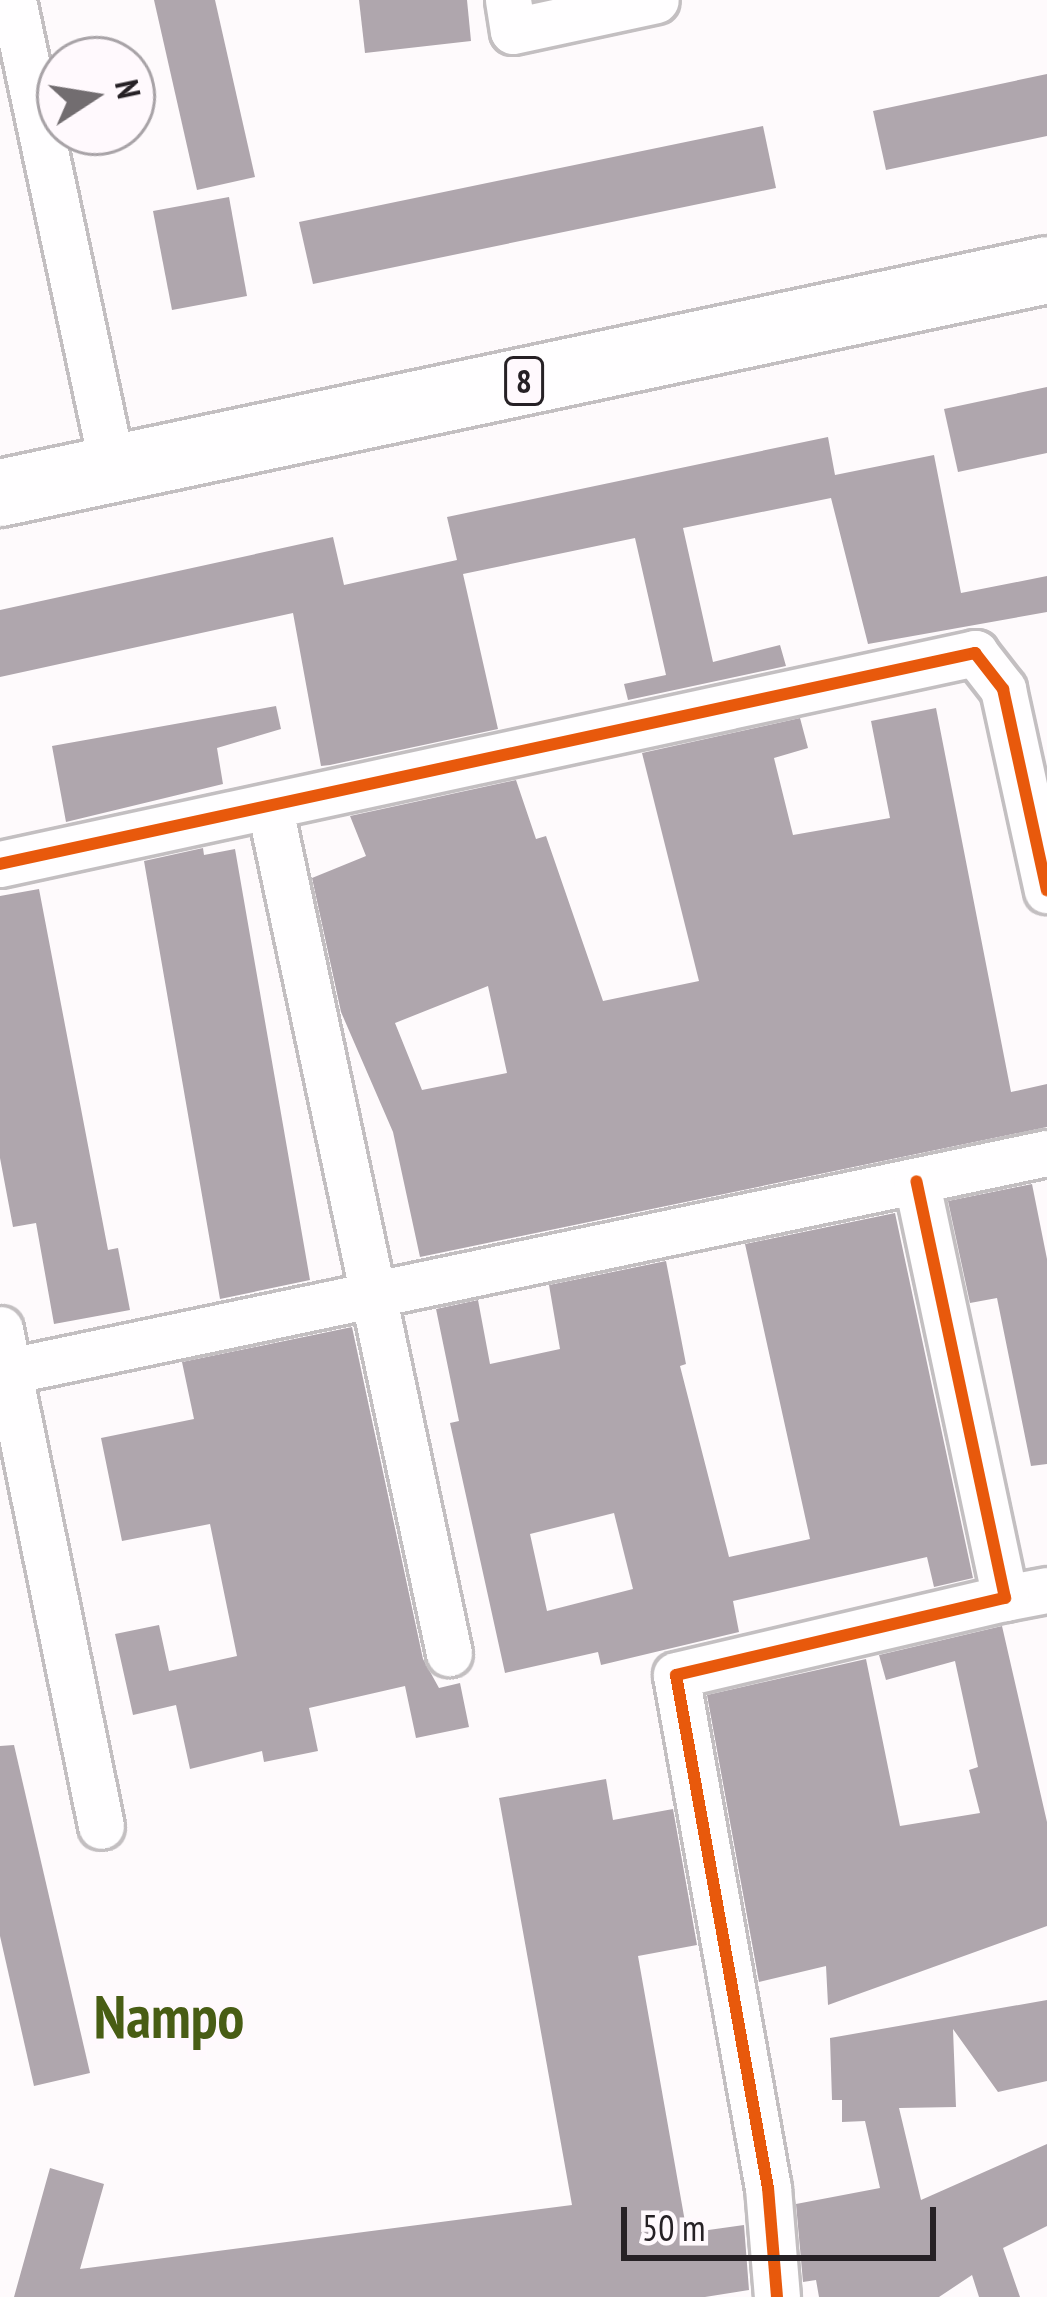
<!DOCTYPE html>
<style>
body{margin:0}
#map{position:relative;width:1047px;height:2297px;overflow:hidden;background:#fefafc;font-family:"PT Sans Narrow",sans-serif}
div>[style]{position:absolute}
.building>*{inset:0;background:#afa6ad}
.roads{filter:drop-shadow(3px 0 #c3bfc1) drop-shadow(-3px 0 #c3bfc1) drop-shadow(0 3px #c3bfc1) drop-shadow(0 -3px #c3bfc1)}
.minor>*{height:45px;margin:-22.5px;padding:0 22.5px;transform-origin:22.5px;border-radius:22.5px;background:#fffeff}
.primary>*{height:66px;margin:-33px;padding:0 33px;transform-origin:33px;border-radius:33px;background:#fffeff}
.cycleway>*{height:12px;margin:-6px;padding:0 6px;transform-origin:6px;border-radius:6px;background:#e8590c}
span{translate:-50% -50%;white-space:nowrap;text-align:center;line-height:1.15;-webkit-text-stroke:12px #fff9fd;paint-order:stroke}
.shield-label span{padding:3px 9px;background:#fff9fd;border:3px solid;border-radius:9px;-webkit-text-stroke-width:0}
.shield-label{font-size:33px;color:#262125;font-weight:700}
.town-label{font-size:60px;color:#485d14;font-weight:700}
.north{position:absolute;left:36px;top:36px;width:120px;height:120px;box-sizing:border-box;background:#fff9fd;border:3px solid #a8a3a7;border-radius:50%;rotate:78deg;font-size:33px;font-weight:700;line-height:48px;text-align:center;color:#262125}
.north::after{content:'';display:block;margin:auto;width:42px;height:54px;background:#726d70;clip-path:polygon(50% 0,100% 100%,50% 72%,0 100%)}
.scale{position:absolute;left:621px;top:2207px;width:315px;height:54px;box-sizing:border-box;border:6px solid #262125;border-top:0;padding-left:15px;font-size:36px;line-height:42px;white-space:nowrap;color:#262125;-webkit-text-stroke:9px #fff9fd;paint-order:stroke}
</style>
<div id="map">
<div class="building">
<div style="clip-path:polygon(154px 0,215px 0,255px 177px,197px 190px)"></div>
<div style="clip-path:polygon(359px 0,467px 0,471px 41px,365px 53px)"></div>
<div style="clip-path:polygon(1047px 74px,1047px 136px,886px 170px,873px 111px)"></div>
<div style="clip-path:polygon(763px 126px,776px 188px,313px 284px,299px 222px)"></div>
<div style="clip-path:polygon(229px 197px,247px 296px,172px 310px,153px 211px)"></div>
<div style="clip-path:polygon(1047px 387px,1047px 453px,958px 472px,944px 409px)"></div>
<div style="clip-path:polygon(828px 437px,835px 475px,934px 455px,961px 593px,1047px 576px,1047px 612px,868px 644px,831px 498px,683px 528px,713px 662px,780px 645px,786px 666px,628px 700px,624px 684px,666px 675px,635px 538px,463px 574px,498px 729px,330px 765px,321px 766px,293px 613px,0 677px,0 610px,333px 537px,344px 585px,457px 560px,447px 517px)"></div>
<div style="clip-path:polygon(276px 706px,281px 729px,217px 748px,223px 784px,66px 822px,52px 746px)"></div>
<div style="clip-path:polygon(evenodd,936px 708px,1011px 1092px,1047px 1084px,1047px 1127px,420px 1257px,393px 1132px,341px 1012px,312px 878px,366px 856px,350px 816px,516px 780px,536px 839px,546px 836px,603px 1001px,699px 981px,642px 753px,800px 718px,808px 748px,774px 758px,793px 835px,890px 818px,871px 721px,936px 708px,488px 986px,507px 1073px,422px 1090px,395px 1023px,488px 986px)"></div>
<div style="clip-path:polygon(203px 848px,204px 855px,235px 849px,310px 1280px,220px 1299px,144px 861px)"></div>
<div style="clip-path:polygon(39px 889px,108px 1250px,118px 1248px,130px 1310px,54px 1324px,36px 1223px,13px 1227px,0 1158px,0 896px)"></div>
<div style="clip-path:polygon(1032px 1184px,1047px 1259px,1047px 1464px,1031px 1466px,997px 1298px,970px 1303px,948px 1201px)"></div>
<div style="clip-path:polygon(evenodd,895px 1213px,973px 1578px,934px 1587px,927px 1557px,733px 1601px,739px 1632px,601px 1665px,598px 1652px,505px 1673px,450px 1423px,459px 1421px,436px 1309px,478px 1300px,490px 1364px,560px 1349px,549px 1285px,666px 1261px,686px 1364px,680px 1366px,729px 1557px,810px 1539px,745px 1244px,895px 1213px,614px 1513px,633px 1589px,547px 1611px,530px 1534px,614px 1513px)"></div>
<div style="clip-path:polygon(352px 1327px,423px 1659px,439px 1688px,460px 1683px,469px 1727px,416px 1738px,405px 1686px,309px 1708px,318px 1751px,264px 1762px,262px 1751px,190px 1769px,176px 1705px,133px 1715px,115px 1634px,159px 1625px,169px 1671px,237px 1656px,210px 1524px,122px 1541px,101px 1438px,194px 1419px,182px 1362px)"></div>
<div style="clip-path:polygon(1002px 1626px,1047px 1822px,1047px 1926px,828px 2005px,826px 1966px,759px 1982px,707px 1695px,866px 1659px,900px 1826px,980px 1813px,969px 1770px,978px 1767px,955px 1661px,886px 1680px,879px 1655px)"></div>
<div style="clip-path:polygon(14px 1745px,90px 2073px,34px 2086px,0 1936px,0 1746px)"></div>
<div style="clip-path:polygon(606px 1779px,613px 1820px,673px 1809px,697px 1945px,638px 1956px,687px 2233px,744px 2225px,749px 2290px,705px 2297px,14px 2297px,50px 2168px,104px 2184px,80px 2269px,572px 2205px,499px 1798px)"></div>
<div style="clip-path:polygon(1047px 2000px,1047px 2081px,998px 2092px,953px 2029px,956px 2107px,899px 2108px,921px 2200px,1047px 2144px,1047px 2226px,1003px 2248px,1020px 2297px,979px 2297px,972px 2275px,939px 2297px,819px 2297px,816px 2280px,803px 2282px,796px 2204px,880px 2188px,865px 2121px,842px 2122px,842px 2100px,832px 2100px,830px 2038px)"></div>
</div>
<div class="roads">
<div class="minor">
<div style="left:13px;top:0;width:480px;rotate:78deg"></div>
<div style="left:508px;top:0;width:31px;rotate:81deg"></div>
<div style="left:513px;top:31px;width:146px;rotate:-12.2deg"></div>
<div style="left:270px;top:809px;width:863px;rotate:78.03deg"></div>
<div style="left:0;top:864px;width:998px;rotate:-12.21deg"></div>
<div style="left:975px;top:653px;width:46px;rotate:52.1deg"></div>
<div style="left:1003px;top:689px;width:206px;rotate:77.7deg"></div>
<div style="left:0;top:1329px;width:507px;rotate:78.51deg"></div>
<div style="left:0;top:1373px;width:1070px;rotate:-11.87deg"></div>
<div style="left:1005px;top:1598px;width:43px;rotate:-10.8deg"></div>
<div style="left:777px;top:2297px;width:109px;rotate:-94.7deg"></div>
<div style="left:768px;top:2188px;width:521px;rotate:-100.17deg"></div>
<div style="left:676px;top:1675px;width:338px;rotate:-13.2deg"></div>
<div style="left:1005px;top:1598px;width:426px;rotate:-102deg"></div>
</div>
<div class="primary">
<div style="left:0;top:493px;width:1070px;rotate:-12.02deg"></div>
</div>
</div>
<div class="cycleway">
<div style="left:0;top:864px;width:998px;rotate:-12.21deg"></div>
<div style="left:975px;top:653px;width:46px;rotate:52.1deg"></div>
<div style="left:1003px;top:689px;width:206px;rotate:77.7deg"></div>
<div style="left:777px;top:2297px;width:109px;rotate:-94.7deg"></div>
<div style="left:768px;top:2188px;width:521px;rotate:-100.17deg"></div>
<div style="left:676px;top:1675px;width:338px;rotate:-13.2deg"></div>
<div style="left:1005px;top:1598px;width:426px;rotate:-102deg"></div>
</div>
<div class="shield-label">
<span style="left:524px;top:381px">8</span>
</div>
<div class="town-label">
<span style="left:169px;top:2016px">Nampo</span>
</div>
<div class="north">N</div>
<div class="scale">50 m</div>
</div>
